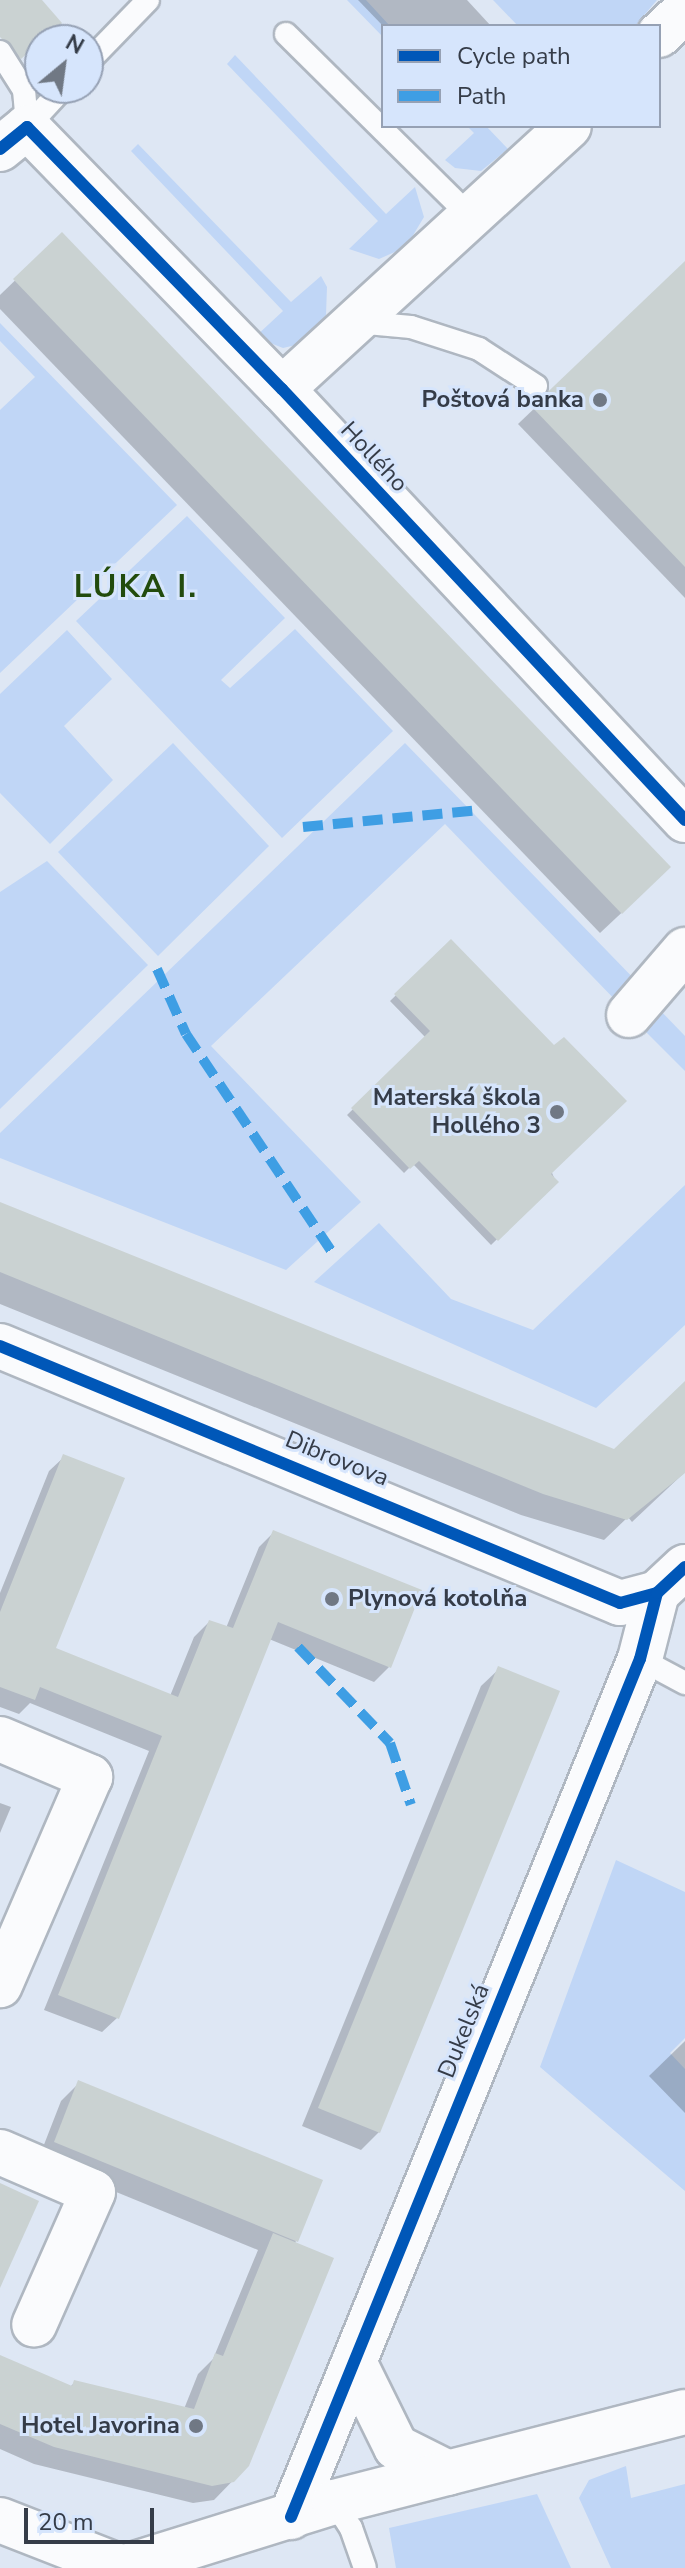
<!DOCTYPE html>
<meta charset="utf-8">
<style>
body{margin:0}
#map{position:relative;width:685px;height:2568px;overflow:hidden;background:#dee7f4;font-family:"Nunito Sans",sans-serif}
div>[style]{position:absolute}
.green>*{inset:0;background:#c0d6f6}
.shadow>*{inset:0;background:#0003}
.building>*{inset:0;background:#cad2d2}
.roads{filter:drop-shadow(2px 0 #afb7c1) drop-shadow(-2px 0 #afb7c1) drop-shadow(0 2px #afb7c1) drop-shadow(0 -2px #afb7c1)}
.lane>*{height:22px;margin:-11px;padding:0 11px;transform-origin:11px;border-radius:11px;background:#fafbfd}
.street>*{height:44px;margin:-22px;padding:0 22px;transform-origin:22px;border-radius:22px;background:#fafbfd}
.quiet>*{height:10px;margin-top:-5px;transform-origin:0;background:repeating-linear-gradient(90deg,#3e9ee4 0 20px,transparent 0 30px)}
.cycleway>*{height:12px;margin:-6px;padding:0 6px;transform-origin:6px;border-radius:6px;background:#0057b8}
.dots>*{width:22px;height:22px;translate:-50% -50%;box-sizing:border-box;border:4px solid #d6e5fc;border-radius:50%}
span{translate:-50% -50%;white-space:nowrap;text-align:center;line-height:1.15;-webkit-text-stroke:6px #d6e5fc;paint-order:stroke}
.poi-label{font-size:24px;color:#353c48;font-weight:700}
.right{translate:-100% -50%;text-align:right}
.left{translate:0 -50%;text-align:left}
.street-label{font-size:24px;color:#353c48}
.district-label{font-size:32px;color:#224b0d;font-weight:700;letter-spacing:2px}
.legend{position:absolute;left:381px;top:24px;width:280px;height:104px;box-sizing:border-box;background:#d6e5fc;border:2px solid #96a1b4;margin:0;padding:10px 14px;list-style:none;font-size:24px;color:#353c48}
.legend li{display:flex;align-items:center;gap:16px;height:40px}
.legend b{width:40px;border:2px solid #96a1b4}
.north{position:absolute;left:24px;top:24px;width:80px;height:80px;box-sizing:border-box;background:#d6e5fc;border:2px solid #96a1b4;border-radius:50%;rotate:29deg;font-size:22px;font-weight:700;line-height:32px;text-align:center;color:#353c48}
.north::after{content:'';display:block;margin:auto;width:28px;height:36px;background:#707884;clip-path:polygon(50% 0,100% 100%,50% 72%,0 100%)}
.scale{position:absolute;left:24px;top:2508px;width:130px;height:36px;box-sizing:border-box;border:4px solid #353c48;border-top:0;padding-left:10px;font-size:24px;line-height:28px;white-space:nowrap;color:#353c48;-webkit-text-stroke:6px #d6e5fc;paint-order:stroke}
</style>
<div id="map">
<div class="green">
<div style="clip-path:polygon(347px 0,366px 0,390px 26px,383px 26px,383px 37px)"></div>
<div style="clip-path:polygon(493px 0,657px 0,635px 26px,518px 26px)"></div>
<div style="clip-path:polygon(235px 55px,386px 214px,415px 187px,424px 217px,406px 247px,379px 259px,349px 249px,378px 221px,227px 64px)"></div>
<div style="clip-path:polygon(467px 126px,486px 126px,508px 149px,481px 171px,455px 168px,445px 160px,474px 133px)"></div>
<div style="clip-path:polygon(138px 144px,291px 302px,321px 276px,327px 287px,326px 315px,300px 344px,283px 348px,255px 337px,283px 311px,131px 151px)"></div>
<div style="clip-path:polygon(0 323px,177px 505px,0 673px,0 410px,35px 377px,0 341px)"></div>
<div style="clip-path:polygon(187px 516px,285px 618px,221px 680px,230px 688px,295px 629px,393px 731px,282px 838px,76px 621px)"></div>
<div style="clip-path:polygon(67px 630px,112px 679px,64px 726px,113px 780px,50px 844px,0 793px,0 694px)"></div>
<div style="clip-path:polygon(173px 743px,269px 846px,158px 956px,58px 852px)"></div>
<div style="clip-path:polygon(405px 743px,642px 987px,622px 1007px,445px 824px,211px 1046px,361px 1202px,286px 1270px,0 1158px,0 1133px)"></div>
<div style="clip-path:polygon(47px 861px,148px 965px,0 1109px,0 892px)"></div>
<div style="clip-path:polygon(657px 1007px,685px 1036px,685px 1071px,638px 1024px)"></div>
<div style="clip-path:polygon(685px 1185px,685px 1325px,596px 1408px,314px 1282px,379px 1223px,451px 1299px,533px 1330px)"></div>
<div style="clip-path:polygon(616px 1860px,685px 1892px,685px 2038px,670px 2053px,685px 2069px,685px 2191px,540px 2067px)"></div>
<div style="clip-path:polygon(626px 2466px,631px 2498px,685px 2484px,685px 2568px,611px 2568px,579px 2498px,589px 2480px)"></div>
<div style="clip-path:polygon(537px 2494px,571px 2568px,396px 2568px,389px 2528px)"></div>
</div>
<div class="shadow">
<div style="clip-path:polygon(358px 0,467px 0,491px 26px,383px 26px)"></div>
<div style="clip-path:polygon(62px 235px,647px 889px,600px 933px,0 309px,0 295px)"></div>
<div style="clip-path:polygon(676px 273px,685px 282px,685px 598px,518px 424px)"></div>
<div style="clip-path:polygon(451px 942px,556px 1182px,491px 1245px,413px 1164px,404px 1173px,347px 1115px,426px 1038px,390px 1001px)"></div>
<div style="clip-path:polygon(0 1204px,614px 1452px,685px 1385px,685px 1472px,632px 1522px,628px 1517px,604px 1540px,521px 1515px,0 1304px)"></div>
<div style="clip-path:polygon(64px 1457px,53px 1649px,170px 1696px,194px 1637px,209px 1622px,226px 1628px,259px 1547px,274px 1532px,389px 1667px,374px 1682px,269px 1639px,117px 2018px,102px 2032px,44px 2010px,149px 1751px,30px 1703px,19px 1714px,0 1707px,0 1593px,49px 1471px)"></div>
<div style="clip-path:polygon(499px 1669px,379px 2132px,361px 2150px,302px 2126px,481px 1686px)"></div>
<div style="clip-path:polygon(0 1803px,11px 1807px,0 1833px)"></div>
<div style="clip-path:polygon(685px 2041px,685px 2113px,649px 2076px)"></div>
<div style="clip-path:polygon(79px 2083px,296px 2240px,248px 2465px,214px 2500px,193px 2503px,34px 2464px,0 2449px,0 2357px,70px 2387px,74px 2383px,184px 2409px,198px 2374px,213px 2359px,258px 2250px,38px 2160px,61px 2101px)"></div>
</div>
<div class="building">
<div style="clip-path:polygon(0 0,42px 0,62px 23px,21px 59px,0 37px)"></div>
<div style="clip-path:polygon(62px 232px,671px 867px,622px 914px,13px 279px)"></div>
<div style="clip-path:polygon(685px 261px,685px 567px,532px 407px)"></div>
<div style="clip-path:polygon(451px 939px,554px 1045px,564px 1037px,627px 1101px,551px 1174px,559px 1182px,498px 1241px,419px 1161px,410px 1169px,351px 1108px,430px 1031px,394px 994px)"></div>
<div style="clip-path:polygon(0 1202px,614px 1449px,685px 1381px,685px 1473px,627px 1520px,543px 1494px,0 1272px)"></div>
<div style="clip-path:polygon(63px 1454px,125px 1478px,56px 1648px,178px 1697px,209px 1620px,233px 1628px,273px 1530px,422px 1590px,391px 1668px,278px 1622px,119px 2019px,58px 1995px,162px 1736px,40px 1687px,35px 1700px,0 1687px,0 1612px)"></div>
<div style="clip-path:polygon(498px 1666px,560px 1691px,380px 2133px,318px 2108px)"></div>
<div style="clip-path:polygon(78px 2080px,323px 2180px,298px 2242px,54px 2142px)"></div>
<div style="clip-path:polygon(0 2183px,39px 2201px,0 2288px)"></div>
<div style="clip-path:polygon(273px 2233px,334px 2258px,249px 2466px,234px 2482px,212px 2486px,54px 2447px,0 2424px,0 2355px,72px 2386px,74px 2380px,194px 2409px,215px 2353px,223px 2356px)"></div>
</div>
<div class="roads">
<div class="lane">
<div style="left:286px;top:34px;width:260px;rotate:44.7deg"></div>
<div style="left:0;top:52px;width:45px;rotate:57.7deg"></div>
<div style="left:24px;top:90px;width:37px;rotate:85deg"></div>
<div style="left:88px;top:62px;width:86px;rotate:-45.9deg"></div>
<div style="left:27px;top:127px;width:53px;rotate:-47.3deg"></div>
<div style="left:356px;top:322px;width:55px;rotate:5.2deg"></div>
<div style="left:411px;top:327px;width:71px;rotate:17.9deg"></div>
<div style="left:479px;top:349px;width:68px;rotate:33deg"></div>
<div style="left:640px;top:1659px;width:51px;rotate:28.1deg"></div>
<div style="left:334px;top:2502px;width:31px;rotate:57deg"></div>
<div style="left:351px;top:2528px;width:42px;rotate:70.7deg"></div>
</div>
<div class="street">
<div style="left:659px;top:35px;width:35px;rotate:-43deg"></div>
<div style="left:0;top:149px;width:35px;rotate:-39deg"></div>
<div style="left:27px;top:127px;width:366px;rotate:45.8deg"></div>
<div style="left:282px;top:389px;width:590px;rotate:46.92deg"></div>
<div style="left:282px;top:389px;width:389px;rotate:-42.5deg"></div>
<div style="left:629px;top:1015px;width:86px;rotate:-49.3deg"></div>
<div style="left:0;top:1346px;width:671px;rotate:22.51deg"></div>
<div style="left:620px;top:1603px;width:38px;rotate:-15deg"></div>
<div style="left:0;top:1739px;width:98px;rotate:22.9deg"></div>
<div style="left:90px;top:1777px;width:227px;rotate:113.4deg"></div>
<div style="left:0;top:2152px;width:101px;rotate:23.3deg"></div>
<div style="left:93px;top:2192px;width:145px;rotate:113.9deg"></div>
<div style="left:354px;top:2362px;width:95px;rotate:63.7deg"></div>
<div style="left:396px;top:2447px;width:58px;rotate:26.6deg"></div>
<div style="left:291px;top:2517px;width:926px;rotate:-67.87deg"></div>
<div style="left:640px;top:1659px;width:68px;rotate:-75.6deg"></div>
<div style="left:657px;top:1593px;width:38px;rotate:-43deg"></div>
<div style="left:0;top:2520px;width:132px;rotate:21.3deg"></div>
<div style="left:122px;top:2568px;width:222px;rotate:-17.3deg"></div>
<div style="left:334px;top:2502px;width:362px;rotate:-14.4deg"></div>
</div>
</div>
<div class="quiet">
<div style="left:303px;top:827px;width:178px;rotate:-5.5deg"></div>
<div style="left:157px;top:969px;width:71px;rotate:66deg"></div>
<div style="left:186px;top:1034px;width:261px;rotate:56.2deg"></div>
<div style="left:298px;top:1647px;width:133px;rotate:46.2deg"></div>
<div style="left:390px;top:1743px;width:65px;rotate:71.3deg"></div>
</div>
<div class="cycleway">
<div style="left:0;top:149px;width:35px;rotate:-39deg"></div>
<div style="left:27px;top:127px;width:366px;rotate:45.8deg"></div>
<div style="left:282px;top:389px;width:590px;rotate:46.92deg"></div>
<div style="left:0;top:1346px;width:671px;rotate:22.51deg"></div>
<div style="left:620px;top:1603px;width:38px;rotate:-15deg"></div>
<div style="left:291px;top:2517px;width:926px;rotate:-67.87deg"></div>
<div style="left:640px;top:1659px;width:68px;rotate:-75.6deg"></div>
<div style="left:657px;top:1593px;width:38px;rotate:-43deg"></div>
</div>
<div class="dots">
<div style="left:600px;top:400px;background:#707884"></div>
<div style="left:557px;top:1112px;background:#707884"></div>
<div style="left:332px;top:1599px;background:#707884"></div>
<div style="left:196px;top:2426px;background:#707884"></div>
</div>
<div class="poi-label">
<span class="right" style="left:584px;top:400px">Poštová banka</span>
<span class="right" style="left:541px;top:1112px">Materská škola<br>Hollého 3</span>
<span class="left" style="left:348px;top:1599px">Plynová kotolňa</span>
<span class="right" style="left:180px;top:2426px">Hotel Javorina</span>
</div>
<div class="street-label">
<span style="left:374px;top:457px;rotate:47deg">Hollého</span>
<span style="left:337px;top:1459px;rotate:22deg">Dibrovova</span>
<span style="left:464px;top:2031px;rotate:-68deg">Dukelská</span>
</div>
<div class="district-label">
<span style="left:136px;top:587px">LÚKA I.</span>
</div>
<ul class="legend">
<li><b style="height:10px;background:#0057b8"></b>Cycle path</li>
<li><b style="height:10px;background:#3e9ee4"></b>Path</li>
</ul>
<div class="north">N</div>
<div class="scale">20 m</div>
</div>
